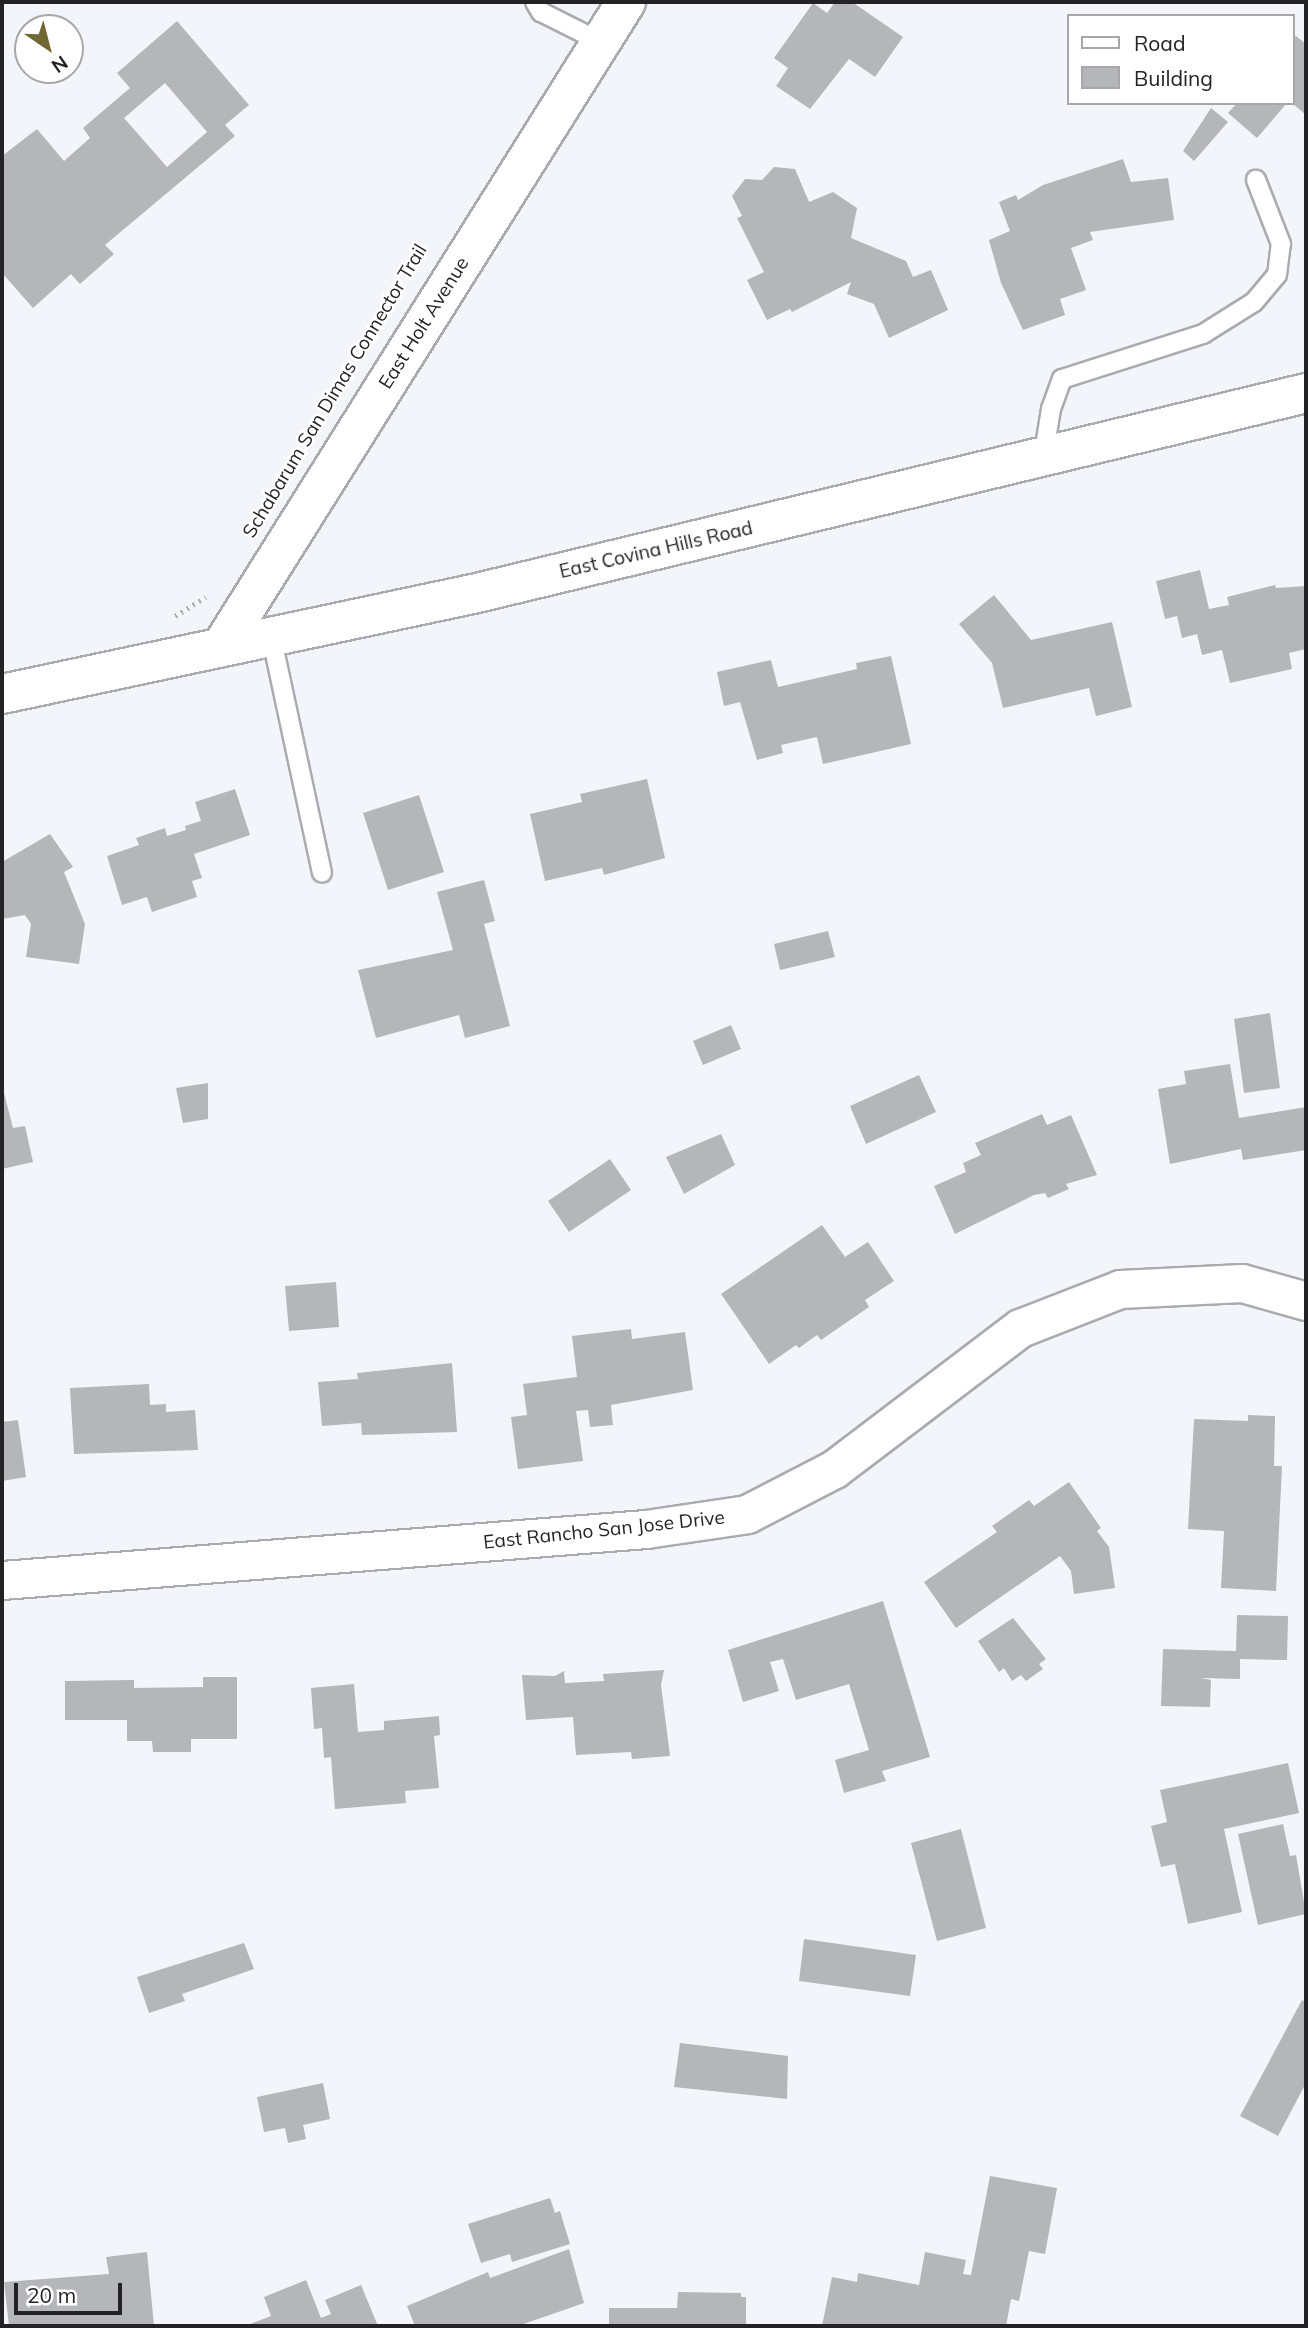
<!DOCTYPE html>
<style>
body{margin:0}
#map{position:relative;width:1308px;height:2328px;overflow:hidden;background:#f4f5fa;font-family:Mulish,sans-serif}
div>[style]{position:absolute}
.building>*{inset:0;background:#b5b6ba}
.path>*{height:4.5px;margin-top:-2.25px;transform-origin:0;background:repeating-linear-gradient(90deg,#afafb3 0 2px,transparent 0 7px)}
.roads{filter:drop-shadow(2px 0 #aaabaf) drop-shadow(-2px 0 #aaabaf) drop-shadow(0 2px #aaabaf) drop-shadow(0 -2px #aaabaf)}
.service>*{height:18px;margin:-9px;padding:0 9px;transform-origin:9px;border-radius:9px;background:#fff}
.minor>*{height:37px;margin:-18.5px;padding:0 18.5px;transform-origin:18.5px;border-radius:18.5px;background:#fff}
.tertiary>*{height:38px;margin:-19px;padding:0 19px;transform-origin:19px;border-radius:19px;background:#fff}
span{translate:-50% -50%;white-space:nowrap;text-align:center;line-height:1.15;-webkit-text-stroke:5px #fff;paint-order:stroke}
.street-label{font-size:19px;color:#232325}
.frame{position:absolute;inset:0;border:4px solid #232325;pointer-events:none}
.legend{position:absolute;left:1067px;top:14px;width:228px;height:91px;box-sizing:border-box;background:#fff;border:2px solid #a7a7a8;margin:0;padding:9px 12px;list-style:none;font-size:21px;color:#232325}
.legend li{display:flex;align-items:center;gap:14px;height:35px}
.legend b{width:35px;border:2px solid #a7a7a8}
.north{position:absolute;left:14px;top:14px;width:70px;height:70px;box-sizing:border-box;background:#fff;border:2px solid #a7a7a8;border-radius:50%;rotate:145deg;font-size:19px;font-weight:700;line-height:28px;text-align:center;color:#232325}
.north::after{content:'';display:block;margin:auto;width:24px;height:32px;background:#706734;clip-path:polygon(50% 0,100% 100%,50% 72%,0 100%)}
.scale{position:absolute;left:14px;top:2283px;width:108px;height:32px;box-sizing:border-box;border:4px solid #232325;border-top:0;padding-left:9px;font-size:21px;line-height:24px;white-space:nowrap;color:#232325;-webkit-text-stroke:5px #fff;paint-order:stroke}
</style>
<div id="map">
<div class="building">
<div style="clip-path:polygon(835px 2px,852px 2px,903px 37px,875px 77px,849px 59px,810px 109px,776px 86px,788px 68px,774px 58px,813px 3px,827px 13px)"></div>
<div style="clip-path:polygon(evenodd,177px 21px,249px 105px,225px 125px,235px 136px,105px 245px,114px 254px,80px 284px,71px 274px,33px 308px,2px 273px,2px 156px,37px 129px,64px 161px,90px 138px,83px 128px,130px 88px,117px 73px,177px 21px,165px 83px,207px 132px,167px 167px,124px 118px,165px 83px)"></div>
<div style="clip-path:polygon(1296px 36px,1306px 44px,1306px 115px,1292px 103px,1292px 40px)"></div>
<div style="clip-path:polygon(1237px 103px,1287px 103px,1257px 138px,1228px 113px)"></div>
<div style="clip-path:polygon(1211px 108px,1228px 122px,1194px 161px,1183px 151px)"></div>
<div style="clip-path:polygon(1123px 159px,1131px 182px,1168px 178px,1174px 220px,1090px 232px,1093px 240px,1071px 248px,1086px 290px,1060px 299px,1065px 315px,1023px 330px,1001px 283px,989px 240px,1010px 231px,999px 202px,1016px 195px,1018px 200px,1043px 185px)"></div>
<div style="clip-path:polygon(774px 167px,795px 169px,809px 202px,833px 192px,857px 208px,851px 238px,906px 261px,913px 277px,931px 270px,948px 310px,889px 338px,874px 304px,847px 294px,851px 282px,792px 312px,790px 309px,767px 320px,747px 280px,764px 272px,737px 218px,742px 216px,732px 196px,745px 179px,762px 180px)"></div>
<div style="clip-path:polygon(1200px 570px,1209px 609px,1229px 605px,1227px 597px,1275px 585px,1276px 588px,1306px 586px,1306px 649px,1289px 653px,1292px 669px,1230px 683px,1222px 650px,1202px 655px,1197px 634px,1182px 638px,1177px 616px,1165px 619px,1156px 581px)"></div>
<div style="clip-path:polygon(994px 595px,1031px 640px,1112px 622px,1132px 707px,1096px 716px,1089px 688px,1003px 708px,992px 663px,959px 624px)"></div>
<div style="clip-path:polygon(891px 656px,911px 744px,823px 764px,817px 737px,781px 745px,783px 753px,757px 760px,740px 702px,724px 706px,717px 672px,771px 660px,778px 687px,857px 669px,856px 663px)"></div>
<div style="clip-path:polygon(647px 779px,665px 858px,604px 875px,602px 868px,545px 881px,530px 814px,582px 802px,580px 794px)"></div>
<div style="clip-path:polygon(235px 789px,250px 835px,194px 854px,202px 878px,192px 881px,197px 897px,152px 912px,147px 897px,122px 905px,107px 856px,139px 845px,136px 838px,165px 828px,167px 836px,186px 830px,185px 826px,201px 821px,195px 802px)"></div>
<div style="clip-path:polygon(419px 795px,444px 872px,388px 890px,363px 813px)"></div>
<div style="clip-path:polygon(50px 834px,73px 867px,64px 872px,85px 924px,79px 964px,26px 957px,31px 924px,25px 915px,2px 919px,2px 862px)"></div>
<div style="clip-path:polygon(484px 880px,495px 921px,484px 924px,510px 1026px,465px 1038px,459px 1015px,376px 1038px,358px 970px,453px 950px,437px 892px)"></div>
<div style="clip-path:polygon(828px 931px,835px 957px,780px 970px,774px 944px)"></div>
<div style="clip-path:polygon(1270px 1013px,1280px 1088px,1244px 1093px,1234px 1019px)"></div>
<div style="clip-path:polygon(731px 1025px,741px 1049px,703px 1065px,693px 1041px)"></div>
<div style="clip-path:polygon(1230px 1064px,1239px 1118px,1306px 1107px,1306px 1150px,1243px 1160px,1241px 1149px,1170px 1164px,1158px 1089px,1186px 1084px,1184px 1071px)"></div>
<div style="clip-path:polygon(919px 1075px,936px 1112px,866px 1144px,850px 1106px)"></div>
<div style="clip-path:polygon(208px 1083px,208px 1119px,183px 1123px,176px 1088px)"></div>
<div style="clip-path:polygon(2px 1085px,13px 1128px,25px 1126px,33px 1162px,2px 1169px)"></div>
<div style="clip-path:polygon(1042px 1114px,1047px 1125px,1071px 1115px,1097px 1175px,1066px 1184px,1069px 1189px,1048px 1198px,1045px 1193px,1034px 1195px,955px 1234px,934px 1186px,966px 1172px,963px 1163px,981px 1155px,975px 1143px)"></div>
<div style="clip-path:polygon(721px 1134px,735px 1165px,684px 1194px,666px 1157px)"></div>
<div style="clip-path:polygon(610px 1159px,631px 1190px,569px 1232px,548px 1201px)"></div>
<div style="clip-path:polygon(822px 1225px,845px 1257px,868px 1242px,894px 1281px,865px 1300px,869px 1307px,821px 1340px,817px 1335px,799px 1348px,796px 1345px,769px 1364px,721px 1294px)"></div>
<div style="clip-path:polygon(336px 1282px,339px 1327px,289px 1331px,285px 1286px)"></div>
<div style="clip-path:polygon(631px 1329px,632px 1339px,685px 1332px,693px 1390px,611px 1405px,613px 1425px,590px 1427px,588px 1410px,576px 1411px,583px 1461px,518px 1469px,511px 1417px,527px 1415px,523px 1384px,577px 1377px,572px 1336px)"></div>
<div style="clip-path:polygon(452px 1363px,457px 1432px,362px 1435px,361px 1423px,322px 1426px,318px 1382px,358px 1379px,357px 1373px)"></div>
<div style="clip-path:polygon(149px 1384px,150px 1405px,166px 1404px,166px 1412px,195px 1410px,198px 1450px,74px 1454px,70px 1388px)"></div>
<div style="clip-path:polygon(1248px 1415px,1275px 1416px,1274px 1466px,1282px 1466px,1276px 1591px,1221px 1588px,1224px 1531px,1188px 1529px,1194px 1419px,1248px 1421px)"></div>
<div style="clip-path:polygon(18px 1420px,26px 1477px,2px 1481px,2px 1422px)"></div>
<div style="clip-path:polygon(1069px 1482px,1101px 1528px,1097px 1531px,1109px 1547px,1115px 1588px,1074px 1594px,1071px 1571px,1060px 1556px,956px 1628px,924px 1582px,997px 1532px,992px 1526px,1029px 1500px,1034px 1506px)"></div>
<div style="clip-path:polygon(883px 1601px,930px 1757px,882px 1771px,886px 1781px,844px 1793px,835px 1760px,869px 1750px,849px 1684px,796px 1700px,783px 1659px,770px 1662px,779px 1691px,743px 1702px,728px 1650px)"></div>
<div style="clip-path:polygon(1237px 1615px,1288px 1616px,1287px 1660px,1240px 1659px,1240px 1679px,1201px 1678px,1211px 1680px,1210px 1707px,1161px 1706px,1163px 1649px,1236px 1651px)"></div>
<div style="clip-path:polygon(1013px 1618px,1046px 1659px,1039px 1664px,1043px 1669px,1026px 1681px,1021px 1675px,1012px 1681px,1004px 1668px,999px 1672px,978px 1641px)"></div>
<div style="clip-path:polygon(664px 1670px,661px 1685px,670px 1756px,632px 1759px,631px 1752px,576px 1755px,573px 1717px,526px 1720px,522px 1675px,555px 1676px,564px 1671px,565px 1683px,604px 1681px,603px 1674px)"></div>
<div style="clip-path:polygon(203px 1677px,237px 1677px,237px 1739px,191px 1739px,191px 1752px,153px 1752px,152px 1741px,127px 1741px,127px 1720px,65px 1720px,65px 1681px,134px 1680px,134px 1688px,203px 1687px)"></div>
<div style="clip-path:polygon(354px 1684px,358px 1732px,384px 1730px,384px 1721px,439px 1716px,440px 1735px,434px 1736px,439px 1788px,405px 1791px,406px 1803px,335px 1809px,331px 1757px,324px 1758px,322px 1728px,314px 1729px,311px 1688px)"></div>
<div style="clip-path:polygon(1288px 1763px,1299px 1813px,1224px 1829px,1242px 1912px,1188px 1924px,1175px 1864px,1161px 1867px,1151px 1826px,1167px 1822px,1160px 1790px)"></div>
<div style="clip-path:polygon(1283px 1824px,1290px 1856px,1296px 1855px,1306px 1914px,1258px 1925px,1238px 1834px)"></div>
<div style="clip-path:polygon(961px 1829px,986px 1928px,937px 1941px,911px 1843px)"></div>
<div style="clip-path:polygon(804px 1939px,916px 1955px,910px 1996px,799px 1981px)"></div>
<div style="clip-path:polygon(244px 1943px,254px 1969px,182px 1994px,185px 2001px,149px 2013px,137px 1977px)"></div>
<div style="clip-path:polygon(1302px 2000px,1306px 2002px,1306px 2083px,1278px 2136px,1240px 2116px)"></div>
<div style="clip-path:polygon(680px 2043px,788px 2056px,787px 2099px,674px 2087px)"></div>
<div style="clip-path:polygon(323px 2083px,330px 2119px,303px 2125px,306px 2139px,288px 2143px,285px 2128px,264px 2132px,257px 2097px)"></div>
<div style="clip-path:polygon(990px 2176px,1057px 2188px,1045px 2254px,1029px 2251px,1019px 2301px,1011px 2299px,1006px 2326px,822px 2326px,832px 2277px,857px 2282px,858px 2273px,919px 2285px,925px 2252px,966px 2260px,963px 2274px,971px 2275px)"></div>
<div style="clip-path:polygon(550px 2198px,555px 2213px,560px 2211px,570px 2244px,512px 2262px,510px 2254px,481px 2263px,468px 2224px)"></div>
<div style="clip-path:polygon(569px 2249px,584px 2303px,518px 2326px,415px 2326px,407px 2306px,488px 2272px,490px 2278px)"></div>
<div style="clip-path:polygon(147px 2252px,154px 2326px,9px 2326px,4px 2282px,109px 2274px,106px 2257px)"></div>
<div style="clip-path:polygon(306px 2280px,321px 2318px,331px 2314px,325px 2300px,361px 2285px,378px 2326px,245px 2326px,271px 2316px,264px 2297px)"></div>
<div style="clip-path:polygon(678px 2292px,741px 2293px,741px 2297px,746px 2297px,746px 2326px,609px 2326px,609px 2308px,677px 2308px)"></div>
</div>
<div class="path">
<div style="left:175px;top:616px;width:36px;rotate:-32deg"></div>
</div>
<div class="roads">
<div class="service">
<div style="left:535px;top:2px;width:12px;rotate:59deg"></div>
<div style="left:541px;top:12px;width:67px;rotate:26.6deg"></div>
<div style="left:1043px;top:458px;width:50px;rotate:-80.7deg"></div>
<div style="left:1051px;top:409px;width:32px;rotate:-70deg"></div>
<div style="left:1062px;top:379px;width:148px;rotate:-17.7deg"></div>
<div style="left:1203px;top:334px;width:60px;rotate:-32.1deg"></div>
<div style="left:1254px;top:302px;width:35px;rotate:-50deg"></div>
<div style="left:1277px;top:275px;width:31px;rotate:-83deg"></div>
<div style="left:1281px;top:244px;width:69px;rotate:-111.3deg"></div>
<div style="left:271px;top:635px;width:243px;rotate:77.9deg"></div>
</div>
<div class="minor">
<div style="left:2px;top:1580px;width:646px;rotate:-4.53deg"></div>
<div style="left:646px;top:1529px;width:102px;rotate:-8.4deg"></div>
<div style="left:747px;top:1514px;width:98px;rotate:-27.3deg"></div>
<div style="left:834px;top:1469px;width:233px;rotate:-37.2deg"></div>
<div style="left:1020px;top:1328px;width:107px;rotate:-21.3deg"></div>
<div style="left:1120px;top:1289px;width:122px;rotate:-2.8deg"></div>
<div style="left:1242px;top:1283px;width:66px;rotate:15.7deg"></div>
</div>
<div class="tertiary">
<div style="left:223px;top:644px;width:758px;rotate:-57.88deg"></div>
<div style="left:2px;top:694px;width:486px;rotate:-12deg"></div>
<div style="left:477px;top:593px;width:853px;rotate:-13.56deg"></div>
</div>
</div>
<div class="street-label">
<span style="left:424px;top:323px;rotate:-58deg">East Holt Avenue</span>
<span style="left:335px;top:391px;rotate:-59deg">Schabarum San Dimas Connector Trail</span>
<span style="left:656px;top:550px;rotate:-13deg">East Covina Hills Road</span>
<span style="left:604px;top:1530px;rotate:-6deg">East Rancho San Jose Drive</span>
</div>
<div class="frame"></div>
<ul class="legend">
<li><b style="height:9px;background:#fff"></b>Road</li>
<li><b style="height:19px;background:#b5b6ba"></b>Building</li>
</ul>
<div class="north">N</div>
<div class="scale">20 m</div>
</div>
